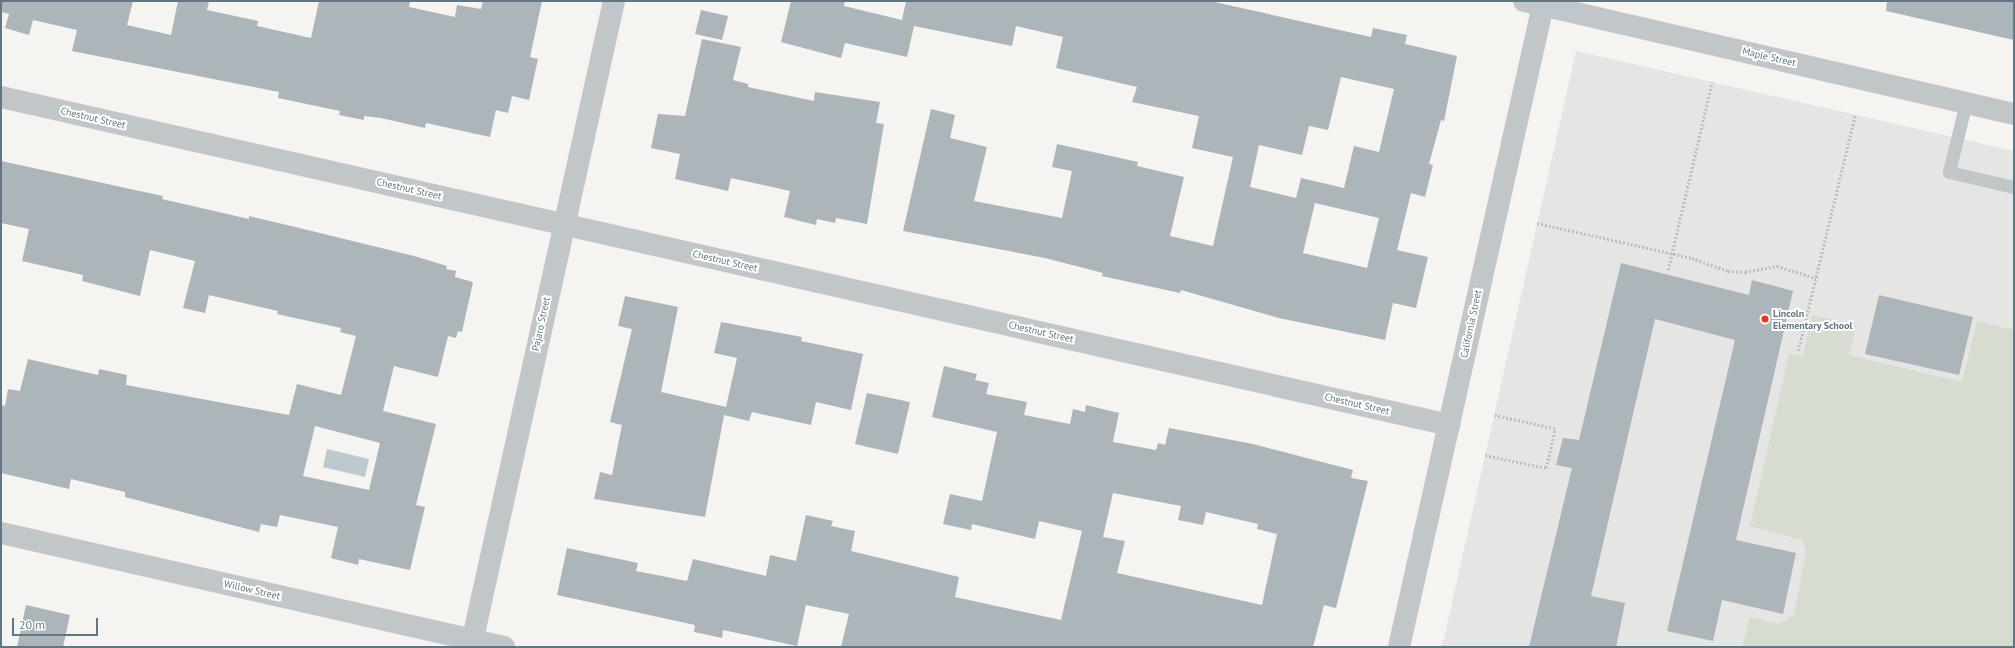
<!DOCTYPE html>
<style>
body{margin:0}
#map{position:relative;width:2015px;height:648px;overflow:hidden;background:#f5f4f0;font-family:"PT Sans",sans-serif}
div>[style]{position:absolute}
.built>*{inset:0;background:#e5e6e3}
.green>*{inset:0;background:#d6dcd0}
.water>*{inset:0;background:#bccace}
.building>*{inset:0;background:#acb5b9}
.path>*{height:2.5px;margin-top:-1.25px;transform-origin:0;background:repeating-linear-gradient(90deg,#bdbfc1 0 2px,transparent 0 4px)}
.service>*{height:13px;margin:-6.5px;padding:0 6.5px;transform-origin:6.5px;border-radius:6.5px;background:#c1c6c9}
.minor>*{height:22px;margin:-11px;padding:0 11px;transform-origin:11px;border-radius:11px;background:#c1c6c9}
.tertiary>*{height:22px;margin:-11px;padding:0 11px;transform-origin:11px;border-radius:11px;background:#c1c6c9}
.dots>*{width:11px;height:11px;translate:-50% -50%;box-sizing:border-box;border:2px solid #fff;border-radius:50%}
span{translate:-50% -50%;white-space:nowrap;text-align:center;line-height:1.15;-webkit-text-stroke:4px #fff;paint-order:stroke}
.street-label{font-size:10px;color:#617784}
.poi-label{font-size:10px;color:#617784;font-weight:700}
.left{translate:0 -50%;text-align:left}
.frame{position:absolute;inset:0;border:2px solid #617784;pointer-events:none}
.scale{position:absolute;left:12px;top:618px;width:86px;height:18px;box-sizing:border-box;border:2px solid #617784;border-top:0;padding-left:5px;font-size:12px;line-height:14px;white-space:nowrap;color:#617784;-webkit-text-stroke:3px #fff;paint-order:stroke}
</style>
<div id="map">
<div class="built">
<div style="clip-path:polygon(1576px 51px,2014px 151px,2014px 647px,1442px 647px)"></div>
</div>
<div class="green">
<div style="clip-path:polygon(1812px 315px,1856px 325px,1849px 355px,1962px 382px,1977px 321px,2014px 330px,2014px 647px,1742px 647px,1750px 617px,1779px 624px,1794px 615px,1806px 552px,1802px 540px,1750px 526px,1789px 354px,1803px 356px)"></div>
</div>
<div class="water">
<div style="clip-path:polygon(327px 449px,369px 459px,365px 477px,323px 467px)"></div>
</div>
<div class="building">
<div style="clip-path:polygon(1px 1px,133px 1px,127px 25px,171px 35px,178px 1px,209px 1px,207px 10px,258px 21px,257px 26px,311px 38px,319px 1px,410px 1px,409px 7px,455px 17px,457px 5px,481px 9px,483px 1px,542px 1px,530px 57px,538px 59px,529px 100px,512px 96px,508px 113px,496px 110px,490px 137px,426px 123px,425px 128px,381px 118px,364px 116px,364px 120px,339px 115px,340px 111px,278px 98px,279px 92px,72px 51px,77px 30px,33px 20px,29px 35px,5px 28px,9px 14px,1px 12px)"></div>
<div style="clip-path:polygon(evenodd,791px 1px,845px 1px,844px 6px,902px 20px,906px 1px,1210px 1px,1371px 37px,1373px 28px,1407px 35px,1405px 44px,1457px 56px,1444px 121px,1441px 120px,1429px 164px,1433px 165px,1425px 197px,1411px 193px,1397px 250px,1428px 257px,1416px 308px,1393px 303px,1385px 340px,1279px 318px,1181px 290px,1180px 293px,1102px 276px,1103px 273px,1045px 258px,903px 231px,931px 109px,955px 115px,950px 138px,987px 147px,974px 201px,1062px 218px,1072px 171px,1052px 167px,1057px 144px,1138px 162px,1137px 166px,1184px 177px,1170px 236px,1213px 246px,1233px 157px,1192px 148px,1199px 116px,1132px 102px,1137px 87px,1056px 68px,1063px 37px,1016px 26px,1012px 46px,914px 26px,907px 57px,845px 43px,841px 58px,781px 42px,791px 1px,1341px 77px,1394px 89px,1379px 152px,1354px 146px,1344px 188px,1301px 178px,1296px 198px,1250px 187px,1259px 145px,1302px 155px,1309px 126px,1328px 130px,1341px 77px,791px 1px,1315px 203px,1379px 218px,1367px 268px,1303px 253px,1315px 203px)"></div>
<div style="clip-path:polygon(1887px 1px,2014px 1px,2014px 40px,1886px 11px)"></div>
<div style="clip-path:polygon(701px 10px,728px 16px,722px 40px,695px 34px)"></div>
<div style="clip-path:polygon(702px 39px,741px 47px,733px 80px,748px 84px,748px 87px,814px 101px,815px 92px,880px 102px,876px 123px,884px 124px,867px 224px,836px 218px,835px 223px,817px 219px,816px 225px,784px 217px,790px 191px,731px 178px,728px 191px,675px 179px,680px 154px,651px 148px,658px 114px,685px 116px)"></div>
<div style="clip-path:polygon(evenodd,1px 161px,163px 196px,162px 199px,249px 219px,249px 216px,287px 225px,414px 256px,447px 266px,446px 269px,456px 271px,455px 277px,473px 282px,462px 332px,458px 331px,456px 338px,448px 336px,438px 377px,394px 366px,383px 411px,436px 424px,416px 505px,425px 507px,410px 570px,359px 559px,358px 565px,331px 558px,338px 527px,280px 515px,277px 527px,261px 524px,259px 532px,125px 497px,125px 492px,71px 479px,69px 489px,1px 473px,1px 405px,5px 406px,8px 389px,20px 391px,28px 359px,98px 375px,99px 369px,127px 375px,126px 385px,289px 415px,297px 384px,341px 395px,356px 336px,340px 332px,341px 328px,277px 314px,278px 311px,209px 295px,205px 313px,183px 308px,195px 261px,150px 250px,140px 296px,82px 281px,83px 275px,22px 261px,29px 229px,1px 223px,1px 161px,315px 426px,380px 443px,369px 490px,303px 476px,315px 426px)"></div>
<div style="clip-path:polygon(1621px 263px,1749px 295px,1752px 280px,1793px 291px,1736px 540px,1796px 553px,1783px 614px,1722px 600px,1713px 641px,1667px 631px,1735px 340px,1655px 319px,1591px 596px,1625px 603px,1616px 647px,1529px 647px,1572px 468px,1556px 465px,1563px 438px,1579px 440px)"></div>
<div style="clip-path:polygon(1879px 295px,1973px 317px,1959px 375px,1865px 354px)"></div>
<div style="clip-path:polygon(625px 296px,678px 307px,661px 392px,726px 407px,737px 358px,714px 353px,721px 322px,802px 337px,801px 341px,863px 354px,851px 410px,816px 402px,811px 425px,752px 412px,749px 421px,724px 415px,705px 517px,594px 499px,600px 472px,612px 475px,622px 425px,610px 422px,632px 329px,618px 326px)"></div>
<div style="clip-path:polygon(evenodd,944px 366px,977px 374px,975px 380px,989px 383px,986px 394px,1027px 402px,1024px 415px,1070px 424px,1073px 409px,1085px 412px,1086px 405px,1119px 413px,1113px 442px,1156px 450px,1158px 443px,1165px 445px,1169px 428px,1253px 444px,1353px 470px,1351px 478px,1368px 481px,1336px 608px,1324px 605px,1313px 647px,841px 647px,849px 614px,806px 605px,797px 646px,723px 630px,722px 638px,694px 632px,695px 625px,557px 595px,567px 548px,638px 563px,636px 571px,687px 581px,693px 559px,766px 576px,770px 555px,796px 561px,806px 515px,833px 521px,831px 526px,855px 531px,851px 551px,959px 577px,955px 597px,1061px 620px,1082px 531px,1039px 521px,1035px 539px,972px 524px,971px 530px,943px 524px,950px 494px,982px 501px,997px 432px,932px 417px,944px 366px,1113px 493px,1181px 506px,1178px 520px,1203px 525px,1206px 512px,1258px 524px,1257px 529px,1277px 534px,1262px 605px,1117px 573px,1125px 541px,1103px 537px,1113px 493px)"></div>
<div style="clip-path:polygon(867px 393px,910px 402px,898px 454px,855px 444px)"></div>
<div style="clip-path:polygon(26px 605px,70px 615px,63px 647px,17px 647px)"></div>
</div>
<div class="path">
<div style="left:1537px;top:223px;width:159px;rotate:12.7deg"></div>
<div style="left:1692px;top:258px;width:38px;rotate:20deg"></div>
<div style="left:1728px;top:271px;width:17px;rotate:3deg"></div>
<div style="left:1745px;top:272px;width:33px;rotate:-11deg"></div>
<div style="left:1777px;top:266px;width:41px;rotate:17.1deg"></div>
<div style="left:1668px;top:270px;width:193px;rotate:-76.8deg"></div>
<div style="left:1798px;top:351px;width:243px;rotate:-76.4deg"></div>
<div style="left:1485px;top:455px;width:62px;rotate:12deg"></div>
<div style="left:1546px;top:468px;width:40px;rotate:-77deg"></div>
<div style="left:1555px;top:429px;width:64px;rotate:-167.3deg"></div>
<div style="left:1442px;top:646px;width:4px;rotate:14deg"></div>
</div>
<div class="service">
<div style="left:1966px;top:102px;width:72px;rotate:103.7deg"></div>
<div style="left:1949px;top:172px;width:67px;rotate:13deg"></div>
</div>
<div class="minor">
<div style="left:1524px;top:1px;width:503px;rotate:12.99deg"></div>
<div style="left:1px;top:97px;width:1485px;rotate:12.76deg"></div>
<div style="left:1px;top:533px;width:516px;rotate:12.77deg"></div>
</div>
<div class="tertiary">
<div style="left:471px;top:647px;width:662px;rotate:-77.52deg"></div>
<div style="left:1399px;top:647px;width:662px;rotate:-77.35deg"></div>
</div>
<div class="dots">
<div style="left:1765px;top:319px;background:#f33112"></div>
</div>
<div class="street-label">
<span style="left:1769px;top:57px;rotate:13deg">Maple Street</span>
<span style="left:93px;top:118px;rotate:13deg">Chestnut Street</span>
<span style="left:409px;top:189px;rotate:13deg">Chestnut Street</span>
<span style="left:725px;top:261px;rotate:13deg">Chestnut Street</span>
<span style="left:541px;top:324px;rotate:-78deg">Pajaro Street</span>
<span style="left:1471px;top:324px;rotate:-78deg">California Street</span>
<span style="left:1041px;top:332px;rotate:13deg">Chestnut Street</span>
<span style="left:1357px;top:404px;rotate:13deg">Chestnut Street</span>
<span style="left:252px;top:590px;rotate:13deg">Willow Street</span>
</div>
<div class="poi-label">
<span class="left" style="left:1773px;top:319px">Lincoln<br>Elementary School</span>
</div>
<div class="frame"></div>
<div class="scale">20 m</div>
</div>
